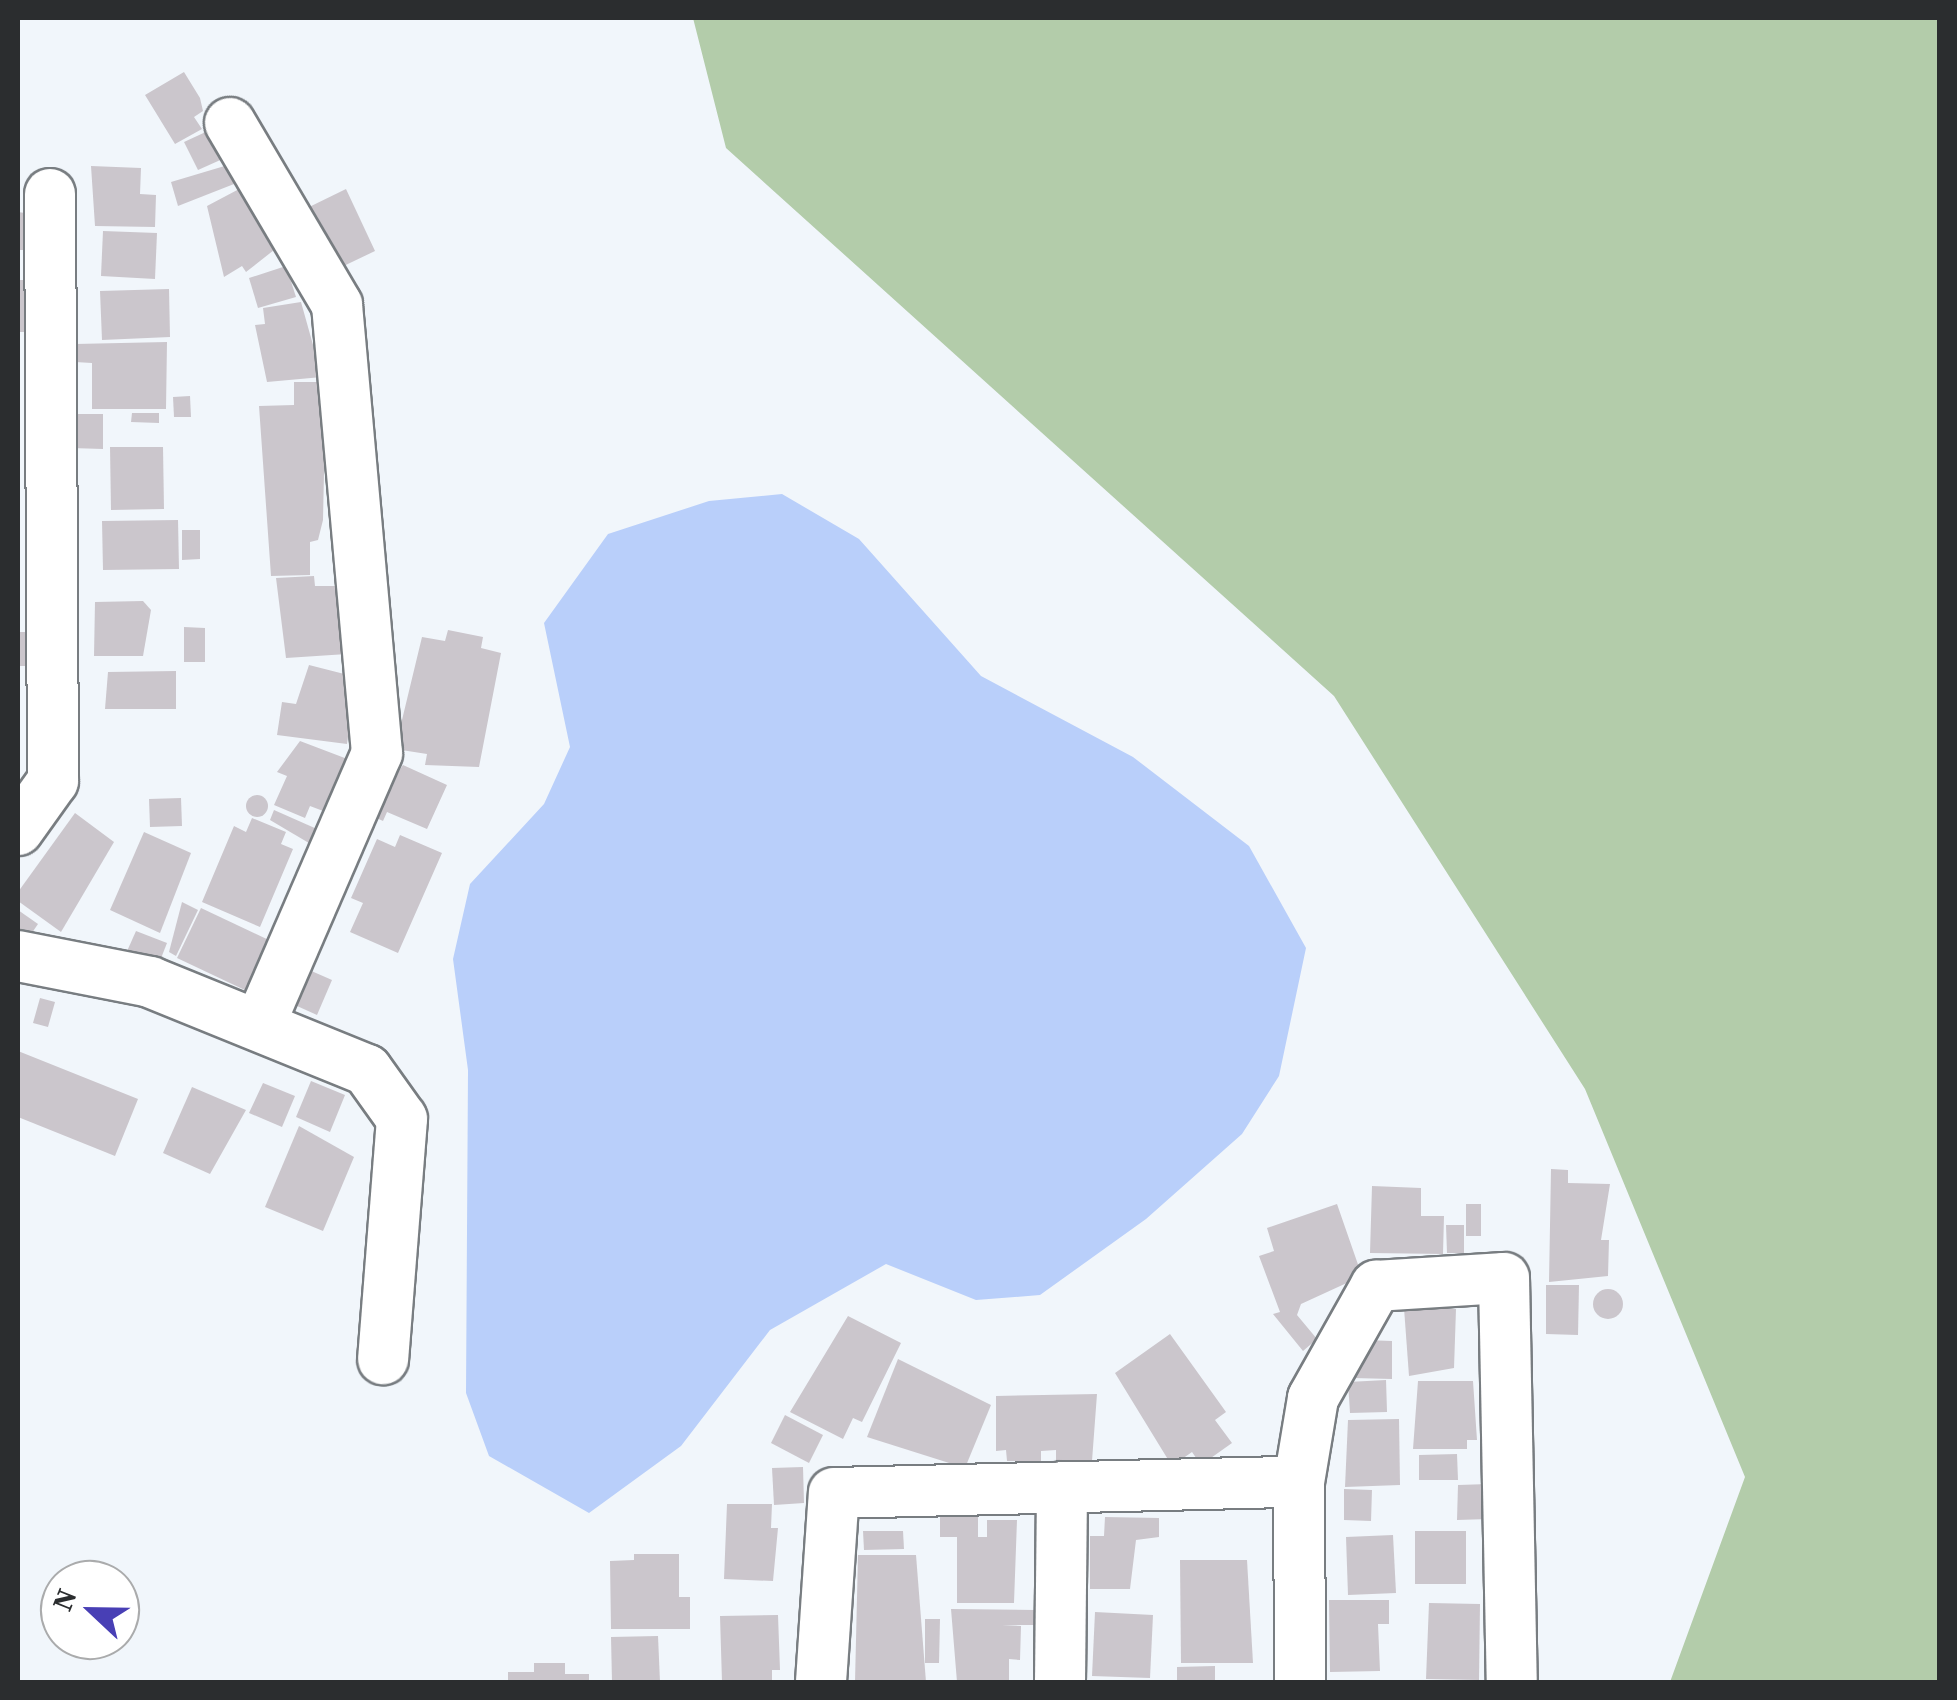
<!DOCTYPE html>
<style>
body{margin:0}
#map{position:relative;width:1957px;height:1700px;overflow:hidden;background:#f1f6fb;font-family:"Source Serif 4",serif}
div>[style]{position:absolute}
.green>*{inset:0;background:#b3ccaa}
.water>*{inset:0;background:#b9cffa}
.building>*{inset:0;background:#cbc6cc}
.round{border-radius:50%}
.roads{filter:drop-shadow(2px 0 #787d81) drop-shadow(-2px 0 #787d81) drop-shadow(0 2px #787d81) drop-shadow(0 -2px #787d81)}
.street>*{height:50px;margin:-25px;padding:0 25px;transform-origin:25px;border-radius:25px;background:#fff}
span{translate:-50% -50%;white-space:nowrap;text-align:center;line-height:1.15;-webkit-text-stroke:8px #fff;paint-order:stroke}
.frame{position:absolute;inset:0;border:20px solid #2b2d2f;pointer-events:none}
.north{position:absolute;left:40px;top:1560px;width:100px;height:100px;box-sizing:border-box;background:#fff;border:2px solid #aaabac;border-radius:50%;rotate:292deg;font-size:28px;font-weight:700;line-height:40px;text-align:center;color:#2b2d2f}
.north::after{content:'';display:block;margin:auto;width:35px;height:45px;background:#483fb5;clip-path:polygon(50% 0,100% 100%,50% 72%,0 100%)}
</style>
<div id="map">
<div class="green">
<div style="clip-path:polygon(693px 18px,1939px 18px,1939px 1682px,1670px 1682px,1745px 1477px,1585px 1089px,1334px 696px,726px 148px)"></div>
</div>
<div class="water">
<div style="clip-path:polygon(782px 494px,859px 539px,981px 676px,1133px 757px,1249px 846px,1306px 948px,1279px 1076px,1242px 1134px,1146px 1219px,1040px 1295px,976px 1300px,886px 1264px,770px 1330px,681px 1446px,589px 1513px,489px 1456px,466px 1393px,468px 1070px,453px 959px,470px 884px,544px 804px,570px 747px,544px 623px,608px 534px,709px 501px)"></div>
</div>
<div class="building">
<div style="clip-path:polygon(184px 72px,200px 98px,203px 111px,194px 117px,202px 129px,175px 144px,145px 95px)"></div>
<div style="clip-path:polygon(210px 130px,227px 157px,198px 170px,184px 142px)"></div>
<div style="clip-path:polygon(228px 165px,234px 184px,178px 206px,171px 182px)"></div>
<div style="clip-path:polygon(91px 166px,141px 168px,140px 194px,156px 195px,155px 227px,95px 226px)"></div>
<div style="clip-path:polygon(241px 188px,274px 250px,246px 272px,242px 266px,224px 277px,207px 206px)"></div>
<div style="clip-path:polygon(346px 189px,375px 251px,329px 273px,303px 210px)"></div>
<div style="clip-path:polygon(18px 212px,25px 213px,24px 250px,18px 250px)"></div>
<div style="clip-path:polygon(103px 231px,157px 233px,155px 279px,101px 276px)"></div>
<div style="clip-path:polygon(286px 266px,296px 297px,258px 308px,249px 278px)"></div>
<div style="clip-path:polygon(18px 280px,32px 280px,31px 332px,18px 332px)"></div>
<div style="clip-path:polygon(169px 289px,170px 337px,102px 340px,100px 291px)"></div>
<div style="clip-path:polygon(301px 302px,322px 377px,267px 382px,255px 325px,265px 324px,263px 308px)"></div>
<div style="clip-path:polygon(167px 342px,166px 409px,92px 409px,92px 363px,75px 362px,75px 344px)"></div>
<div style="clip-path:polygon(294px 382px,326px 382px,323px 520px,318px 540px,310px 542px,310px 575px,271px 576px,259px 406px,294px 405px)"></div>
<div style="clip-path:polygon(190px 396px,191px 417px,174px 417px,173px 397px)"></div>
<div style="clip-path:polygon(132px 413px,159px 413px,159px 423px,131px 422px)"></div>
<div style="clip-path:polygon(71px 414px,103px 414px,103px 449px,71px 448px)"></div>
<div style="clip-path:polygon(110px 447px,163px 447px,164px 509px,111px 510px)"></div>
<div style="clip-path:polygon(178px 520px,179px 569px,103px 570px,102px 521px)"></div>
<div style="clip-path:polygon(182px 530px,200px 530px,200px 559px,182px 560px)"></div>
<div style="clip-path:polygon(314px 576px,315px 586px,337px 586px,343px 595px,347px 654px,286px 658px,276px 578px)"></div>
<div style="clip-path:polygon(143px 601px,151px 610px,143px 656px,94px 656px,95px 602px)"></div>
<div style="clip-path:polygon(184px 627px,205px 628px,205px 662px,184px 662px)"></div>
<div style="clip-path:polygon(448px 630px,483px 637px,481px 648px,501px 653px,479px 767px,425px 765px,427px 754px,395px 749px,422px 637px,445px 641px)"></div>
<div style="clip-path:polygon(18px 632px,29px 632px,29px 666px,18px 666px)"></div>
<div style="clip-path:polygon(309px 665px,356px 677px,347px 744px,277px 735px,282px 702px,296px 704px)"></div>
<div style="clip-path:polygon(176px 671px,176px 709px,105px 709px,108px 672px)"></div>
<div style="clip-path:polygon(300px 741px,350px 760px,331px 814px,310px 806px,305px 818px,274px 805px,287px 776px,277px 772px)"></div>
<div style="clip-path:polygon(403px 765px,447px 785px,427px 829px,387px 812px,383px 821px,370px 815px)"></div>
<div class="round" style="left:246px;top:795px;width:22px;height:22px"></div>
<div style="clip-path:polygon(181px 798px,182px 826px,150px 827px,149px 799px)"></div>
<div style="clip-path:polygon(274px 810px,326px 833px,319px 849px,270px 820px)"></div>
<div style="clip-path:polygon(75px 813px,114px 842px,61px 932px,18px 901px,18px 892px)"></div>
<div style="clip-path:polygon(252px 818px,286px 832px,281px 844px,293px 849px,260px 927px,202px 902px,234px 826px,246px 832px)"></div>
<div style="clip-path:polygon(144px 832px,191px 853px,160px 933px,110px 910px)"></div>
<div style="clip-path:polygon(400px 835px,442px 853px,398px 953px,350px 932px,363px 903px,351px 898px,377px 839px,395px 847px)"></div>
<div style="clip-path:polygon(182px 902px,198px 910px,176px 956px,169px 952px)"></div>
<div style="clip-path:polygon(201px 908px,273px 942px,249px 992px,177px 958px)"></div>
<div style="clip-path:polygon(18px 910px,38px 924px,23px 946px,18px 943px)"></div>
<div style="clip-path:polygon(136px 931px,167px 943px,156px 971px,124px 958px)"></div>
<div style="clip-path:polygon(300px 966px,332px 980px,317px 1015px,286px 1001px)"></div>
<div style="clip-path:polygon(40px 998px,55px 1002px,48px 1027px,33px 1023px)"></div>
<div style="clip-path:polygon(18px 1051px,138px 1099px,115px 1156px,18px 1117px)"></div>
<div style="clip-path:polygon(311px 1081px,345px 1095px,330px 1132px,296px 1117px)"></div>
<div style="clip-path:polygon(263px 1083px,295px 1096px,282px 1127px,249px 1113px)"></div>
<div style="clip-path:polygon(192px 1087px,246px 1110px,210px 1174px,163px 1153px)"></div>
<div style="clip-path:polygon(299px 1126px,354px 1157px,323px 1231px,265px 1207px)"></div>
<div style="clip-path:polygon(1551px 1169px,1568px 1170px,1568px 1183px,1610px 1184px,1601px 1240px,1609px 1240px,1608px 1276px,1549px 1282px)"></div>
<div style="clip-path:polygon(1372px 1186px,1421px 1188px,1421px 1216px,1444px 1216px,1443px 1254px,1370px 1253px)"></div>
<div style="clip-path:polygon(1337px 1204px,1362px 1276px,1301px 1304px,1297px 1315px,1317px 1339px,1303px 1351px,1273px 1314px,1280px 1312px,1259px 1256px,1274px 1251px,1267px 1228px)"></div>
<div style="clip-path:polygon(1466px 1204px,1481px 1204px,1481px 1236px,1466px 1236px)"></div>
<div style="clip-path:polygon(1446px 1225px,1464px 1225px,1464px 1253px,1447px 1253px)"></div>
<div style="clip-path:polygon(1546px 1285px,1579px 1285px,1578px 1335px,1546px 1334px)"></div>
<div class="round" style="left:1593px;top:1289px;width:30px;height:30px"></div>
<div style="clip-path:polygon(1404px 1308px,1456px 1309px,1454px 1368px,1409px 1376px)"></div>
<div style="clip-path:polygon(848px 1316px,901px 1343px,862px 1422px,853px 1418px,843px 1439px,790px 1412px)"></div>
<div style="clip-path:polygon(1170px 1334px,1226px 1412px,1215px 1420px,1232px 1443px,1201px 1465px,1192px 1452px,1172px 1466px,1115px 1373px)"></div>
<div style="clip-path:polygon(1365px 1340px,1392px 1341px,1392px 1379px,1353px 1378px)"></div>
<div style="clip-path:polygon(898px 1359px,991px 1405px,965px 1468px,867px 1437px)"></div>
<div style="clip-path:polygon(1386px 1380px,1387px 1412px,1350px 1413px,1348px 1382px)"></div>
<div style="clip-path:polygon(1418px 1381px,1473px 1381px,1477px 1440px,1467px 1440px,1467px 1449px,1413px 1449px)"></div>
<div style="clip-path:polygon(1097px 1394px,1092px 1461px,1056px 1462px,1056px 1450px,1041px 1451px,1041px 1461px,1007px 1461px,1006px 1450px,996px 1451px,996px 1396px)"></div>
<div style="clip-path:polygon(785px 1415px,823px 1435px,809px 1463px,771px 1443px)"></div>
<div style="clip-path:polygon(1399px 1419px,1400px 1485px,1345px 1487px,1348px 1420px)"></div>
<div style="clip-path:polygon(1457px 1454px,1458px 1480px,1419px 1480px,1419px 1455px)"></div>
<div style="clip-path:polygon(803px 1467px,804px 1503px,774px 1505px,772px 1468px)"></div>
<div style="clip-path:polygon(1489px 1484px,1489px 1519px,1457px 1520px,1458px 1485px)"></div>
<div style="clip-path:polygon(1344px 1489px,1372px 1490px,1371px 1521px,1344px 1520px)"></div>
<div style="clip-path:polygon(727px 1504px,772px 1504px,771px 1528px,778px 1528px,773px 1581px,724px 1579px)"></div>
<div style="clip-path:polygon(940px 1515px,978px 1515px,978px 1537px,987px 1537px,987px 1520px,1017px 1520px,1014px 1603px,957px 1603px,957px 1537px,940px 1537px)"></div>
<div style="clip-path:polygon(1105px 1517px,1159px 1518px,1159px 1537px,1136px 1540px,1130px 1589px,1090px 1589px,1090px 1536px,1104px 1536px)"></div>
<div style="clip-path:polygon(863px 1531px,903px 1531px,904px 1549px,864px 1550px)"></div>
<div style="clip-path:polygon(1415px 1531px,1466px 1531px,1466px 1584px,1415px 1584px)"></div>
<div style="clip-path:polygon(1393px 1535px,1396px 1593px,1348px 1595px,1346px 1537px)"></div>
<div style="clip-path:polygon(634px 1554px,679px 1554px,679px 1597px,690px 1597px,690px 1629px,611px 1629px,610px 1561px,634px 1560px)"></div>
<div style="clip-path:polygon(858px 1555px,916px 1555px,926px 1682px,855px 1682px)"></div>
<div style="clip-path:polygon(1180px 1560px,1247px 1560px,1253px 1663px,1181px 1663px)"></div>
<div style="clip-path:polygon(1329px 1600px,1389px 1600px,1389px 1624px,1378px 1624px,1380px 1671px,1330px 1672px)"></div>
<div style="clip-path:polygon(1429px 1603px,1480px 1604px,1479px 1680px,1426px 1679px)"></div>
<div style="clip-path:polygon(951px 1609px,1035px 1610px,1035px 1625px,1002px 1625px,1021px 1626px,1020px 1660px,1009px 1659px,1009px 1682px,957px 1682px)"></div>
<div style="clip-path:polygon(1095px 1612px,1153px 1615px,1150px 1678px,1092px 1676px)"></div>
<div style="clip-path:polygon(778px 1615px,780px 1670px,772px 1670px,772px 1682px,722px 1682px,720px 1616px)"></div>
<div style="clip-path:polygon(925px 1619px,940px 1619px,939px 1663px,925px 1663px)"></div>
<div style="clip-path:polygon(658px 1636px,660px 1682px,612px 1682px,611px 1637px)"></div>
<div style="clip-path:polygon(534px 1663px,565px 1663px,565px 1674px,589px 1674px,589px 1682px,508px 1682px,508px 1672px,534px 1672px)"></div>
<div style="clip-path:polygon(1215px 1666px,1215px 1682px,1177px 1682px,1177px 1667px)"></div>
</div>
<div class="roads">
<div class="street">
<div style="left:230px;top:123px;width:211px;rotate:59.5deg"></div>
<div style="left:337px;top:305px;width:450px;rotate:84.9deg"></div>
<div style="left:377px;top:753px;width:297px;rotate:113.4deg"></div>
<div style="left:18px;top:830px;width:60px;rotate:-54.5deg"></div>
<div style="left:53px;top:781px;width:587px;rotate:-90.29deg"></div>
<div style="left:18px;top:956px;width:135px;rotate:11.1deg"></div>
<div style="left:150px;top:982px;width:234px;rotate:22.1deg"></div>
<div style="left:367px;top:1070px;width:60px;rotate:54.5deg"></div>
<div style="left:402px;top:1119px;width:241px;rotate:94.5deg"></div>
<div style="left:1299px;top:1482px;width:85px;rotate:-80.5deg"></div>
<div style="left:1313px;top:1398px;width:129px;rotate:-60.6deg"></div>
<div style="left:1376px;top:1286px;width:128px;rotate:-3.6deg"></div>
<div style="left:1504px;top:1278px;width:404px;rotate:88.9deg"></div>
<div style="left:821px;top:1682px;width:189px;rotate:-86.1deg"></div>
<div style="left:834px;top:1493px;width:465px;rotate:-1.4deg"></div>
<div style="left:1299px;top:1482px;width:200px;rotate:89.7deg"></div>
<div style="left:1060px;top:1682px;width:195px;rotate:-89.4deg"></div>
</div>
</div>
<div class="frame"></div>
<div class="north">N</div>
</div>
